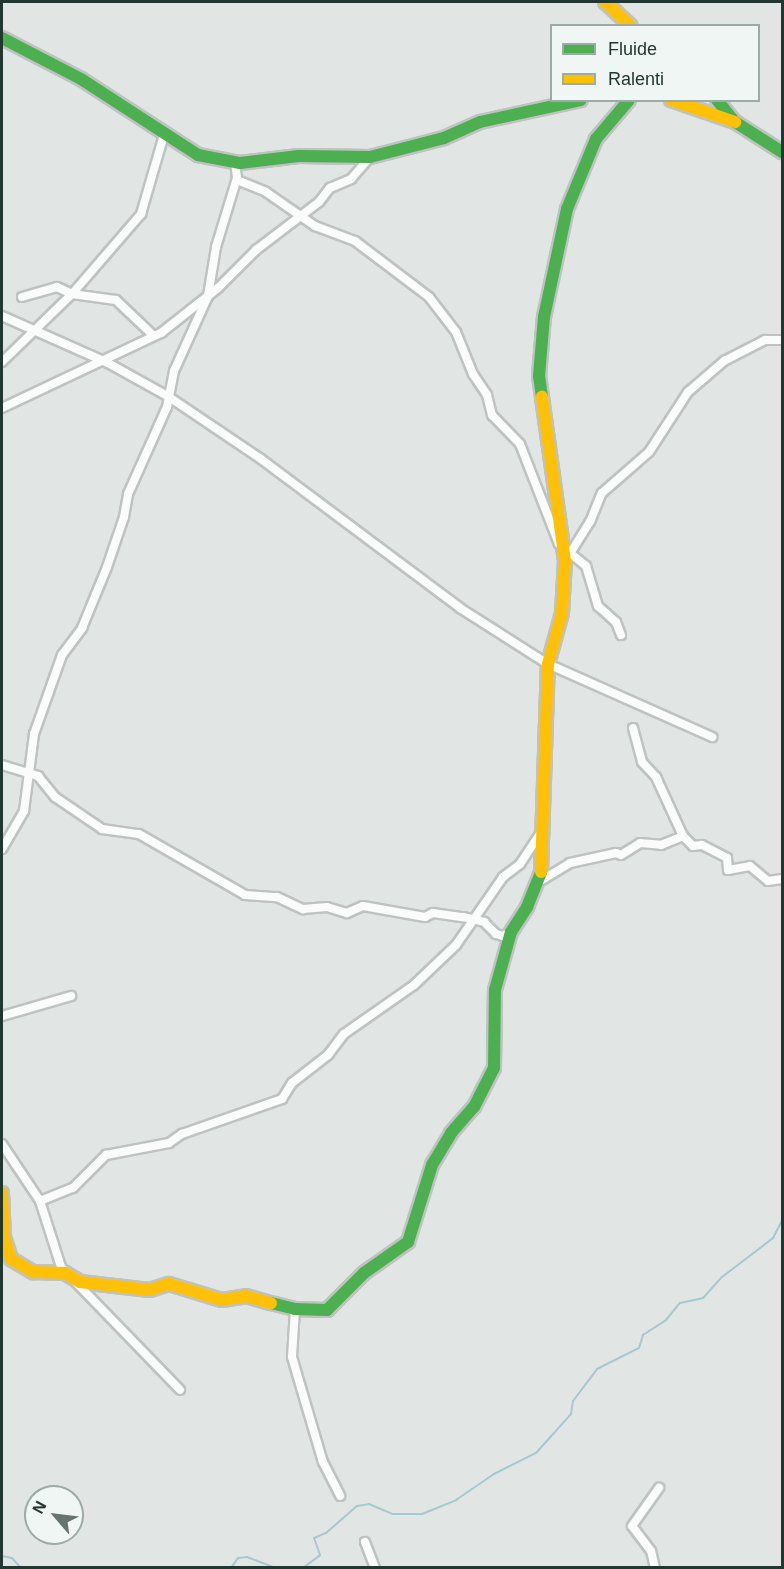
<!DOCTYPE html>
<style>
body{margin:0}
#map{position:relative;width:784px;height:1569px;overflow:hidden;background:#e1e6e4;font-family:Helvetica,sans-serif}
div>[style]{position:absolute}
.stream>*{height:2px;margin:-1px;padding:0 1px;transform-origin:1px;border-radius:1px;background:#a6c8d0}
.roads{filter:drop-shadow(2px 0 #bec3c1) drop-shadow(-2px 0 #bec3c1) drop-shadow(0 2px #bec3c1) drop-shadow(0 -2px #bec3c1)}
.street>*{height:8px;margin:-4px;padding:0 4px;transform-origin:4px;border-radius:4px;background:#fafbfb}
.fast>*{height:12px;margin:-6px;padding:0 6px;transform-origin:6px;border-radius:6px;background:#4caf50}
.slow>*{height:12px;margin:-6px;padding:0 6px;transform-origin:6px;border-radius:6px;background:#ffc107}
span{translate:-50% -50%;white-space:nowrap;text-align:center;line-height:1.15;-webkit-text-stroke:4.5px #eff6f3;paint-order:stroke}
.frame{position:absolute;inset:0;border:3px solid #223732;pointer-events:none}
.legend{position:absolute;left:550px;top:24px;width:210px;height:78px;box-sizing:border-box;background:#eff6f3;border:2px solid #9daaa6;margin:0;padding:8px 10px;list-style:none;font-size:18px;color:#223732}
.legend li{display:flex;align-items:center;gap:12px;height:30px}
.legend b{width:30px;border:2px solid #9daaa6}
.north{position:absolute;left:24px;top:1485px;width:60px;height:60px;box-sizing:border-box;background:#eff6f3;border:2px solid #9daaa6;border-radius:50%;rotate:298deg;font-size:16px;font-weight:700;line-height:24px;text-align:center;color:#223732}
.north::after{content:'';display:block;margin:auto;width:21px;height:27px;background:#657470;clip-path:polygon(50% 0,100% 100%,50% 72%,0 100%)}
</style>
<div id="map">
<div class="stream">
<div style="left:2px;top:1556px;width:10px;rotate:11deg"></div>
<div style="left:12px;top:1558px;width:13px;rotate:48deg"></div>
<div style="left:231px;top:1568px;width:12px;rotate:-55deg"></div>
<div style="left:238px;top:1558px;width:9px;rotate:-6deg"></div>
<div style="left:247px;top:1557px;width:31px;rotate:21deg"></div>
<div style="left:303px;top:1568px;width:21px;rotate:-37deg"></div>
<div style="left:320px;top:1555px;width:18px;rotate:-109deg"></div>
<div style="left:314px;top:1538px;width:13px;rotate:-23deg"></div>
<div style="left:326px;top:1533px;width:41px;rotate:-41.1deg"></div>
<div style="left:357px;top:1506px;width:12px;rotate:-9deg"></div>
<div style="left:369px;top:1504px;width:26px;rotate:23deg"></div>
<div style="left:393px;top:1514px;width:29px"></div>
<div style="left:422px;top:1514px;width:37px;rotate:-22deg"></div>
<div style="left:456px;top:1500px;width:46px;rotate:-34.4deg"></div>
<div style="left:494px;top:1474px;width:47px;rotate:-26.6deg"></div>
<div style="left:536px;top:1453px;width:52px;rotate:-48.1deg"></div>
<div style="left:571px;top:1414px;width:13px;rotate:-81deg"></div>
<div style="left:573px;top:1401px;width:40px;rotate:-53deg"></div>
<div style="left:597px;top:1369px;width:47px;rotate:-26.6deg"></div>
<div style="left:639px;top:1348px;width:14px;rotate:-73deg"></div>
<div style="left:643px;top:1335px;width:27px;rotate:-33deg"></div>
<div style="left:666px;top:1320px;width:22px;rotate:-51deg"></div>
<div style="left:680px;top:1303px;width:24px;rotate:-12deg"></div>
<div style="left:703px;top:1298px;width:28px;rotate:-48deg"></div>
<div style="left:722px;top:1277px;width:64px;rotate:-37.4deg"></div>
<div style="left:773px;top:1238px;width:20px;rotate:-63deg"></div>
</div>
<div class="roads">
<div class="street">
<div style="left:237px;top:180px;width:31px;rotate:22deg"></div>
<div style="left:266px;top:192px;width:60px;rotate:34.8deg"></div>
<div style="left:315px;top:226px;width:43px;rotate:20.6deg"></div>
<div style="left:355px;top:241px;width:93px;rotate:37.1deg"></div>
<div style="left:429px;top:297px;width:44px;rotate:52.4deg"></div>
<div style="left:456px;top:332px;width:45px;rotate:68deg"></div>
<div style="left:473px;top:374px;width:25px;rotate:56deg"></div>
<div style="left:487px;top:395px;width:21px;rotate:76deg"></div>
<div style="left:492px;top:415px;width:40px;rotate:46deg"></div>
<div style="left:520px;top:444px;width:107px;rotate:68.7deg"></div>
<div style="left:559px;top:544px;width:35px;rotate:39deg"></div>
<div style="left:586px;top:566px;width:42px;rotate:73.3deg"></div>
<div style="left:598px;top:606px;width:24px;rotate:42deg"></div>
<div style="left:616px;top:622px;width:14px;rotate:69deg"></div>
<div style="left:22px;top:297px;width:36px;rotate:-16deg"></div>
<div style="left:57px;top:287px;width:17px;rotate:25deg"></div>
<div style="left:72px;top:294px;width:44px;rotate:7.8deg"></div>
<div style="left:116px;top:300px;width:52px;rotate:43.5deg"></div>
<div style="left:2px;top:316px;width:116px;rotate:23.9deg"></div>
<div style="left:108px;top:363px;width:70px;rotate:29.1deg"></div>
<div style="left:169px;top:397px;width:111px;rotate:34deg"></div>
<div style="left:261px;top:459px;width:249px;rotate:36.8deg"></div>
<div style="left:460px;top:608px;width:104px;rotate:32.5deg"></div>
<div style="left:548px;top:664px;width:180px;rotate:24deg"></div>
<div style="left:2px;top:362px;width:98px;rotate:-44.2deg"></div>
<div style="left:72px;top:294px;width:106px;rotate:-49.2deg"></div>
<div style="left:141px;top:214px;width:82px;rotate:-73.8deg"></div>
<div style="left:2px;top:408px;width:176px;rotate:-25.3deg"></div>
<div style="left:161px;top:333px;width:73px;rotate:-38.3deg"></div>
<div style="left:218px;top:288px;width:54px;rotate:-45deg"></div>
<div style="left:256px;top:250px;width:79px;rotate:-37.3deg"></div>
<div style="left:319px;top:202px;width:18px;rotate:-52deg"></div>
<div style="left:330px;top:188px;width:23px;rotate:-23deg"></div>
<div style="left:351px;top:179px;width:29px;rotate:-49deg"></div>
<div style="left:571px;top:552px;width:36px;rotate:-58deg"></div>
<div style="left:590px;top:522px;width:31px;rotate:-68deg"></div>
<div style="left:602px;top:493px;width:62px;rotate:-41.1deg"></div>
<div style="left:649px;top:452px;width:72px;rotate:-57deg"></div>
<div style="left:688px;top:392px;width:48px;rotate:-40.7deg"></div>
<div style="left:724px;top:361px;width:46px;rotate:-27.1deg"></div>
<div style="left:765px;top:340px;width:17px"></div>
<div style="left:633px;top:728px;width:35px;rotate:75deg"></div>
<div style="left:642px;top:762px;width:21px;rotate:47deg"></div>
<div style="left:656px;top:777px;width:65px;rotate:65.4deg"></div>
<div style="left:2px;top:765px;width:38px;rotate:17deg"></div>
<div style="left:38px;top:776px;width:27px;rotate:51deg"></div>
<div style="left:55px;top:797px;width:57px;rotate:34.2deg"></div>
<div style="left:102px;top:829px;width:37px;rotate:8deg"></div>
<div style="left:139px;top:834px;width:122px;rotate:29.9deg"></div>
<div style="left:245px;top:895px;width:32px;rotate:4deg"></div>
<div style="left:277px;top:897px;width:29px;rotate:25deg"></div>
<div style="left:303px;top:909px;width:24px;rotate:-5deg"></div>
<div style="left:327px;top:907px;width:21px;rotate:17deg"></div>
<div style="left:347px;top:913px;width:17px;rotate:-24deg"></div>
<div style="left:363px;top:906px;width:63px;rotate:10.1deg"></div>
<div style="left:425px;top:917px;width:9px;rotate:-27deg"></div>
<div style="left:433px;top:913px;width:30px;rotate:8deg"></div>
<div style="left:463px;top:917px;width:22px;rotate:13deg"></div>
<div style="left:484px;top:922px;width:17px;rotate:45deg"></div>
<div style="left:496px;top:934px;width:7px;rotate:16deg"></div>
<div style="left:503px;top:936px;width:9px;rotate:-27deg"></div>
<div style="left:2px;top:849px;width:44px;rotate:-59.9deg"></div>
<div style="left:24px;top:811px;width:78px;rotate:-82.6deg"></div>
<div style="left:34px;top:734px;width:84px;rotate:-70.5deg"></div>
<div style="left:62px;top:655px;width:34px;rotate:-53deg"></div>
<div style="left:82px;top:628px;width:66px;rotate:-67.7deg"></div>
<div style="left:107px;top:567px;width:53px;rotate:-71.2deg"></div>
<div style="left:124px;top:517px;width:23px;rotate:-80deg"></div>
<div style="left:128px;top:494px;width:95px;rotate:-65.9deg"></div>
<div style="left:167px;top:407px;width:37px;rotate:-79deg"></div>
<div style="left:174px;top:371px;width:82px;rotate:-65.6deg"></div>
<div style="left:208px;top:296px;width:50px;rotate:-80.7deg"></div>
<div style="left:216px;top:247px;width:72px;rotate:-73.1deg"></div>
<div style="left:237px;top:178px;width:16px;rotate:-97deg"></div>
<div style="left:537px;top:883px;width:39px;rotate:-31deg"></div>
<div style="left:570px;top:863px;width:47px;rotate:-12.3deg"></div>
<div style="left:616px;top:853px;width:5px;rotate:22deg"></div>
<div style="left:621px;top:855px;width:22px;rotate:-32deg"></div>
<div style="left:640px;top:843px;width:21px;rotate:5deg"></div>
<div style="left:661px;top:845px;width:24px;rotate:-22deg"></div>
<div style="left:683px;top:836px;width:14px;rotate:45deg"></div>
<div style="left:693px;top:846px;width:9px;rotate:-6deg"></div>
<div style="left:702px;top:845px;width:28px;rotate:27deg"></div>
<div style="left:727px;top:858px;width:12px;rotate:85deg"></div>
<div style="left:728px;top:870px;width:22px;rotate:-10deg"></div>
<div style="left:750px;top:866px;width:23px;rotate:40deg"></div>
<div style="left:768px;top:881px;width:14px;rotate:-8deg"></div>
<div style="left:2px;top:1016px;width:72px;rotate:-16.2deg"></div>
<div style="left:2px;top:1144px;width:69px;rotate:56.3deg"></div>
<div style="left:40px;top:1201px;width:69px;rotate:72.3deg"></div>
<div style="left:61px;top:1267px;width:171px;rotate:45.9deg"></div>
<div style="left:40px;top:1201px;width:35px;rotate:-22deg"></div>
<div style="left:73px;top:1188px;width:47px;rotate:-45deg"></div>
<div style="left:106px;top:1155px;width:64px;rotate:-10.8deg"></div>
<div style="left:169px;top:1143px;width:16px;rotate:-35deg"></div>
<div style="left:182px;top:1134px;width:106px;rotate:-19.3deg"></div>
<div style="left:282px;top:1099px;width:19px;rotate:-58deg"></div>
<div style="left:292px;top:1083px;width:46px;rotate:-37.9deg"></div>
<div style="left:328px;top:1055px;width:26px;rotate:-53deg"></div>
<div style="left:344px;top:1034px;width:85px;rotate:-35deg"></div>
<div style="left:414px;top:985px;width:58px;rotate:-43.6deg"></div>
<div style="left:456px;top:945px;width:83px;rotate:-55.3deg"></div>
<div style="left:503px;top:877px;width:21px;rotate:-37deg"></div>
<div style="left:520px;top:864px;width:43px;rotate:-56.3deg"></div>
<div style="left:295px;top:1309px;width:48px;rotate:93.6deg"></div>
<div style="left:292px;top:1357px;width:109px;rotate:73.6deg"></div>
<div style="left:323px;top:1462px;width:38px;rotate:63deg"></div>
<div style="left:365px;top:1542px;width:28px;rotate:69deg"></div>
<div style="left:655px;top:1568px;width:17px;rotate:-103deg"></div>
<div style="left:651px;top:1551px;width:31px;rotate:-127deg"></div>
<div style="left:632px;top:1526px;width:47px;rotate:-54.6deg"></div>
</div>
<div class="fast">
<div style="left:2px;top:38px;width:89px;rotate:27.4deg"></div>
<div style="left:81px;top:79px;width:140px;rotate:33deg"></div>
<div style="left:198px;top:155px;width:43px;rotate:10.8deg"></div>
<div style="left:240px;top:163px;width:59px;rotate:-6.8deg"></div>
<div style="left:299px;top:156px;width:71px;rotate:0.8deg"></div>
<div style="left:370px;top:157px;width:76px;rotate:-14.4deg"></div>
<div style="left:444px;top:138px;width:39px;rotate:-24deg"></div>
<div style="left:480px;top:122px;width:103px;rotate:-12.3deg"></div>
<div style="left:717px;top:100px;width:28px;rotate:51deg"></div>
<div style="left:735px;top:122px;width:56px;rotate:32.6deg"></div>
<div style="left:542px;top:397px;width:21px;rotate:-98deg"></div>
<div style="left:539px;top:376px;width:59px;rotate:-85.2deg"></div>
<div style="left:544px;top:317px;width:110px;rotate:-78deg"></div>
<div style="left:567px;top:209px;width:76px;rotate:-67.5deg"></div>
<div style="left:596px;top:139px;width:51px;rotate:-49.8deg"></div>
<div style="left:271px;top:1303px;width:25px;rotate:14deg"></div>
<div style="left:295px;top:1309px;width:32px;rotate:2deg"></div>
<div style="left:327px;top:1310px;width:52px;rotate:-45deg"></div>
<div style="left:364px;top:1273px;width:54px;rotate:-35.2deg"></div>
<div style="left:408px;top:1242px;width:81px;rotate:-72.7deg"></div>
<div style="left:432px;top:1165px;width:37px;rotate:-59deg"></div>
<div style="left:451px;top:1133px;width:35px;rotate:-49deg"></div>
<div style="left:474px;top:1107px;width:44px;rotate:-62.9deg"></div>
<div style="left:494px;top:1068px;width:78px;rotate:-89.3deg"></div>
<div style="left:495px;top:990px;width:60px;rotate:-74.6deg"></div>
<div style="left:511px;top:932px;width:30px;rotate:-57deg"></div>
<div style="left:527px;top:907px;width:38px;rotate:-68deg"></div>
</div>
<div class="slow">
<div style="left:605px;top:2px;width:35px;rotate:43deg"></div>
<div style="left:671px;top:100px;width:68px;rotate:19deg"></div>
<div style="left:541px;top:872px;width:208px;rotate:-88.1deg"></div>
<div style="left:548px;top:664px;width:53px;rotate:-74.6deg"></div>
<div style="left:562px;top:613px;width:52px;rotate:-86.7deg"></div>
<div style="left:565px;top:561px;width:166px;rotate:-98deg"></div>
<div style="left:2px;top:1193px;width:44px;rotate:87.4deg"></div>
<div style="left:4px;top:1237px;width:23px;rotate:72deg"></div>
<div style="left:11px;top:1259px;width:26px;rotate:31deg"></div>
<div style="left:33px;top:1272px;width:32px;rotate:2deg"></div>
<div style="left:65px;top:1273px;width:17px;rotate:31deg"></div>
<div style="left:80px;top:1282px;width:70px;rotate:6.5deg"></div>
<div style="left:150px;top:1290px;width:20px;rotate:-18deg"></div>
<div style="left:169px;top:1284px;width:55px;rotate:16.8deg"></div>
<div style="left:222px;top:1300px;width:24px;rotate:-9deg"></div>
<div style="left:246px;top:1296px;width:26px;rotate:16deg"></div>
</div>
</div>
<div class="frame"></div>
<ul class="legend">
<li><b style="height:8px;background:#4caf50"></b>Fluide</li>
<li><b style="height:8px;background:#ffc107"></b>Ralenti</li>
</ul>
<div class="north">N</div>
</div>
